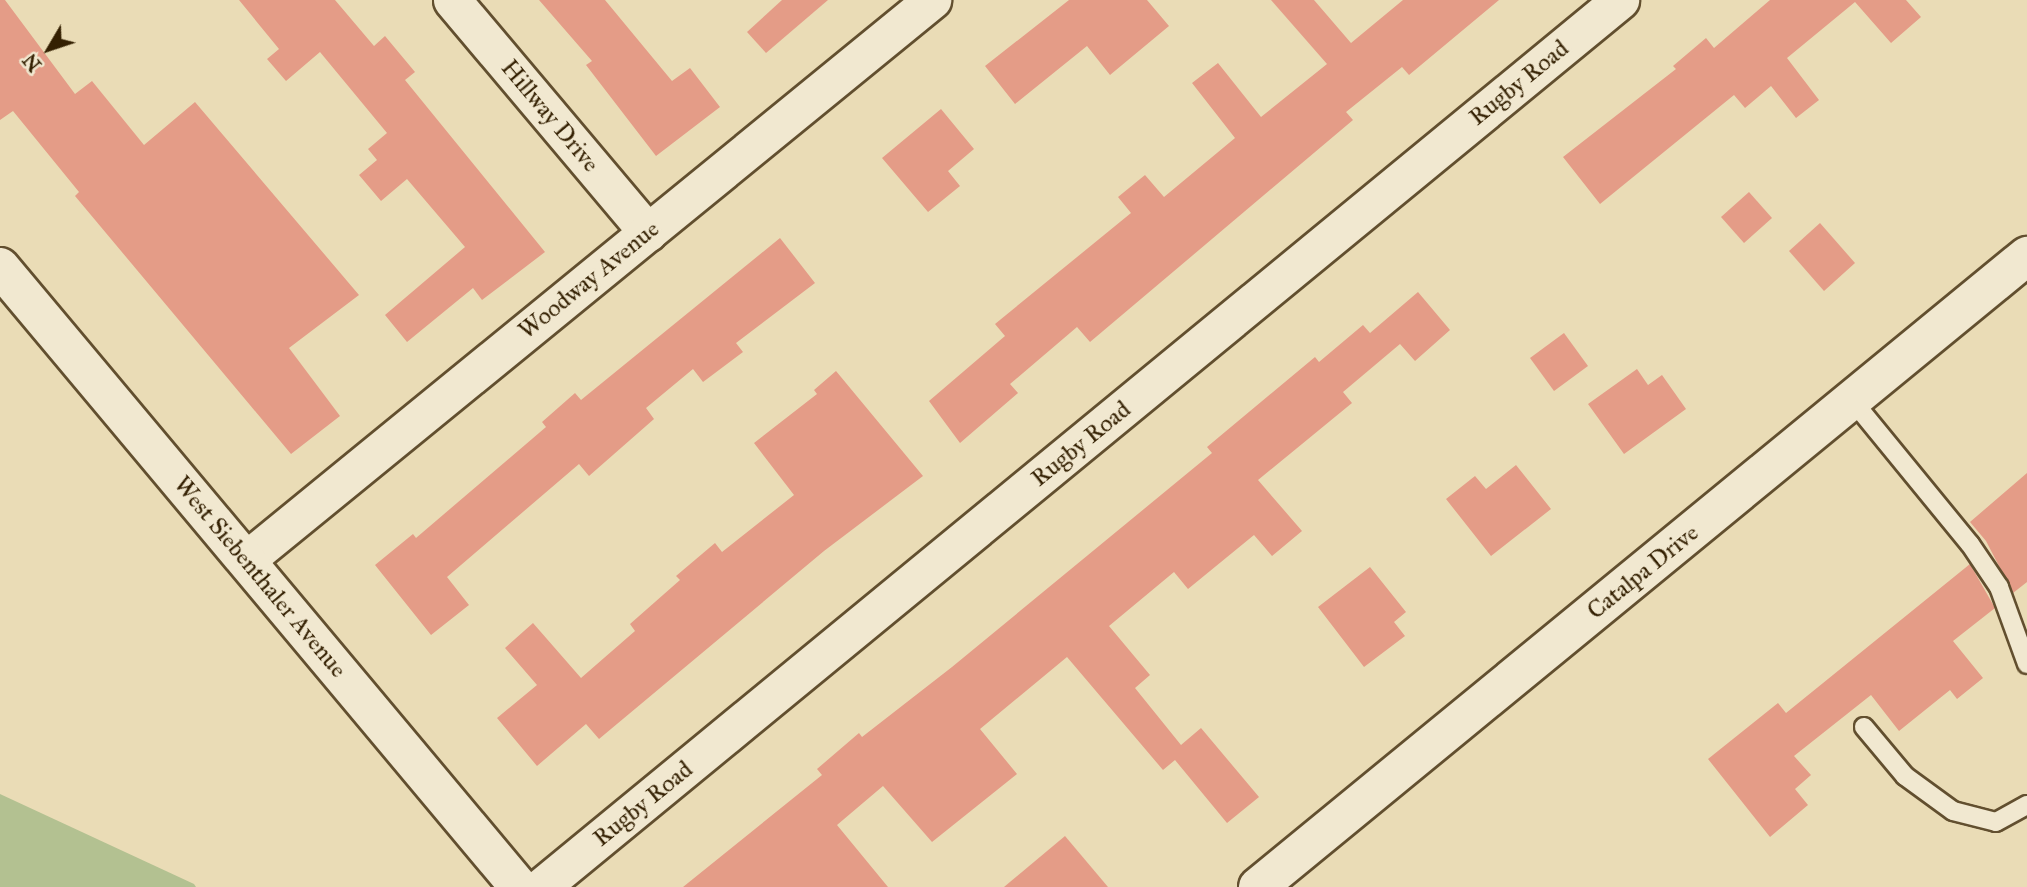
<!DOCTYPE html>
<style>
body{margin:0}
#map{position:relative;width:2027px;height:887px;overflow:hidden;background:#eadcb6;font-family:"IM FELL Great Primer",serif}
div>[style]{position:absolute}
.green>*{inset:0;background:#b3c191}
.building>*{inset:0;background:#e49c87}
.roads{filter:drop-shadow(2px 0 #624f2f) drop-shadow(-2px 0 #624f2f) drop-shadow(0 2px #624f2f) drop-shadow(0 -2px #624f2f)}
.lane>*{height:18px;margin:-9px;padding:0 9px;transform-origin:9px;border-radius:9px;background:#f1e8d0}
.street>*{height:37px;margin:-18.5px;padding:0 18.5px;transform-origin:18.5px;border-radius:18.5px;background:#f1e8d0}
.secondary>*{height:38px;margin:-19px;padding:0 19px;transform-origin:19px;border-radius:19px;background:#f1e8d0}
span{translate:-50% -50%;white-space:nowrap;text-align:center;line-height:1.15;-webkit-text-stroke:5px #f1e8d0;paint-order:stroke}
.street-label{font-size:24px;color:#342002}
.north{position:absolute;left:14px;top:14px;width:70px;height:70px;-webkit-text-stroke:5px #f1e8d0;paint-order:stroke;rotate:231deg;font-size:19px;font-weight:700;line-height:28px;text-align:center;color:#342002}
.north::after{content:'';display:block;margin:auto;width:24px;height:32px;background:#342002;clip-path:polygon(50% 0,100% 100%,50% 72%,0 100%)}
</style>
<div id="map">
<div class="green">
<div style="clip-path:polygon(0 794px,194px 884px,196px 887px,0 887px)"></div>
</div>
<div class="building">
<div style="clip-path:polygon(0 0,5px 0,75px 94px,92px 81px,144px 145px,195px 102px,359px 295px,289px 348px,340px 416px,291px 454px,75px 196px,79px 192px,13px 111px,0 120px)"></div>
<div style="clip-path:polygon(239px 0,335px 0,374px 46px,385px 36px,415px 72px,405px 80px,545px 252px,482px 300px,473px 288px,407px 342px,385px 315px,465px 247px,407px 179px,381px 201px,359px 175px,377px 160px,368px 149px,387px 133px,320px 52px,286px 81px,267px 59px,279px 49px)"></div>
<div style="clip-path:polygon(539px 0,605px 0,672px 81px,690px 68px,720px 107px,656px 156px,586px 65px,592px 61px)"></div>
<div style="clip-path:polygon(782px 0,828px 0,766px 53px,747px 32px)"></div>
<div style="clip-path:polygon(1069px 0,1147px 0,1169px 26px,1110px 75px,1087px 46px,1015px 104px,985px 66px)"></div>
<div style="clip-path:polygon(1271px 0,1314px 0,1351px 43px,1403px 0,1499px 0,1409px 75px,1402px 67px,1346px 112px,1353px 120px,1090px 342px,1077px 327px,1010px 384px,1018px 393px,960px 443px,929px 401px,1005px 336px,995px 324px,1131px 213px,1118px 197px,1145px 175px,1164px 197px,1235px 138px,1192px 83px,1218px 63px,1261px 117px,1327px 64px)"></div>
<div style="clip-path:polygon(1770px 0,1906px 0,1921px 17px,1891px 43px,1855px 2px,1787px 58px,1819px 100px,1796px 118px,1771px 86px,1745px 108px,1734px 95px,1600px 204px,1563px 157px,1676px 69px,1673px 66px,1706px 38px,1714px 48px)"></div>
<div style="clip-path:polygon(941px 109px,974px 149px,948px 171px,960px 186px,928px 212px,882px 158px)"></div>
<div style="clip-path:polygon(1749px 192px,1772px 218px,1744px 243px,1721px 217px)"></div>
<div style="clip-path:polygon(1820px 223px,1855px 263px,1824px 291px,1789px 251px)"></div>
<div style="clip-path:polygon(780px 238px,815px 283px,736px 343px,743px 352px,703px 382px,693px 369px,646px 408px,654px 419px,589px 476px,579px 464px,447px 577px,469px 605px,431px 635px,375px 565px,413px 534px,416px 538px,546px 427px,542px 422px,575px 393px,581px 400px)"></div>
<div style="clip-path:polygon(1418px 292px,1450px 330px,1415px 361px,1400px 344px,1343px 392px,1352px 403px,1258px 480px,1302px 531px,1272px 556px,1254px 535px,1188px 589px,1174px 572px,1109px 626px,1150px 675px,1135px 688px,1181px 745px,1201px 728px,1259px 797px,1227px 823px,1175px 760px,1163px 770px,1067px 657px,980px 729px,1017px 774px,932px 842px,883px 786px,837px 825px,888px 887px,683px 887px,822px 775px,817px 769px,859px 733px,862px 737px,952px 667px,1212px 453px,1207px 447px,1315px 357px,1319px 362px,1363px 325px,1370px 333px)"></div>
<div style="clip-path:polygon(1564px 333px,1588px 366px,1554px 391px,1530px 358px)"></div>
<div style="clip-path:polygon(1637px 369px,1648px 385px,1662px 375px,1686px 409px,1624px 454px,1588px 404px)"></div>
<div style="clip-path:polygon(836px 371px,923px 476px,824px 551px,599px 739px,586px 724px,537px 766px,497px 718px,537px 685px,505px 648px,533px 623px,581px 678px,635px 631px,630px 624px,680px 580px,676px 576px,715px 543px,722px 552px,794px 495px,754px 443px,817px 394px,814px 390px)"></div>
<div style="clip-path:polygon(1516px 465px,1551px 509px,1491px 556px,1446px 499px,1475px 476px,1486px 489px)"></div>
<div style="clip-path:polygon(2027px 473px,2027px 582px,2013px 593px,1986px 541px,1970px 522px)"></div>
<div style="clip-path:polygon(1970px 564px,1995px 608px,1953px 641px,1983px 678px,1957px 699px,1950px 690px,1899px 731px,1871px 695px,1794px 756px,1811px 775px,1795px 789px,1808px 805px,1770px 837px,1708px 759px,1778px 703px,1786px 713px)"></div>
<div style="clip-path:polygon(1370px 567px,1406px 612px,1394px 622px,1405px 636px,1364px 667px,1318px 607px)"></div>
<div style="clip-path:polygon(1065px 836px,1108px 887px,1004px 887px)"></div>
</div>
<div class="roads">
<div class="lane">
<div style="left:1852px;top:400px;width:186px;rotate:50.7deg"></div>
<div style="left:1970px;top:544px;width:52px;rotate:56deg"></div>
<div style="left:1999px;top:587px;width:82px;rotate:70deg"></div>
<div style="left:1864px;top:727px;width:64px;rotate:50.1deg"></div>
<div style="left:1905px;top:776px;width:59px;rotate:36.1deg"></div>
<div style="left:1953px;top:811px;width:44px;rotate:14.3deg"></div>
<div style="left:1996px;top:822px;width:35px;rotate:-29deg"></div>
</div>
<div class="street">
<div style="left:452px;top:0;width:304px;rotate:49.9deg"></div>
<div style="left:246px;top:560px;width:886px;rotate:-39.23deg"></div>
<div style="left:541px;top:887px;width:1397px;rotate:-39.42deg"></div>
</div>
<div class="secondary">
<div style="left:0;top:267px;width:809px;rotate:50.07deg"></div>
<div style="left:1258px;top:887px;width:995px;rotate:-39.37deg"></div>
</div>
</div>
<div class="street-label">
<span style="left:1519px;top:83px;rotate:-39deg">Rugby Road</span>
<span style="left:550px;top:116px;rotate:50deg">Hillway Drive</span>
<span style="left:589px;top:280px;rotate:-39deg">Woodway Avenue</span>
<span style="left:1081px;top:444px;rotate:-39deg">Rugby Road</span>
<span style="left:1643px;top:572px;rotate:-39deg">Catalpa Drive</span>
<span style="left:260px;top:577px;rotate:50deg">West Siebenthaler Avenue</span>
<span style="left:643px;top:804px;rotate:-39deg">Rugby Road</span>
</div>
<div class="north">N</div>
</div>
